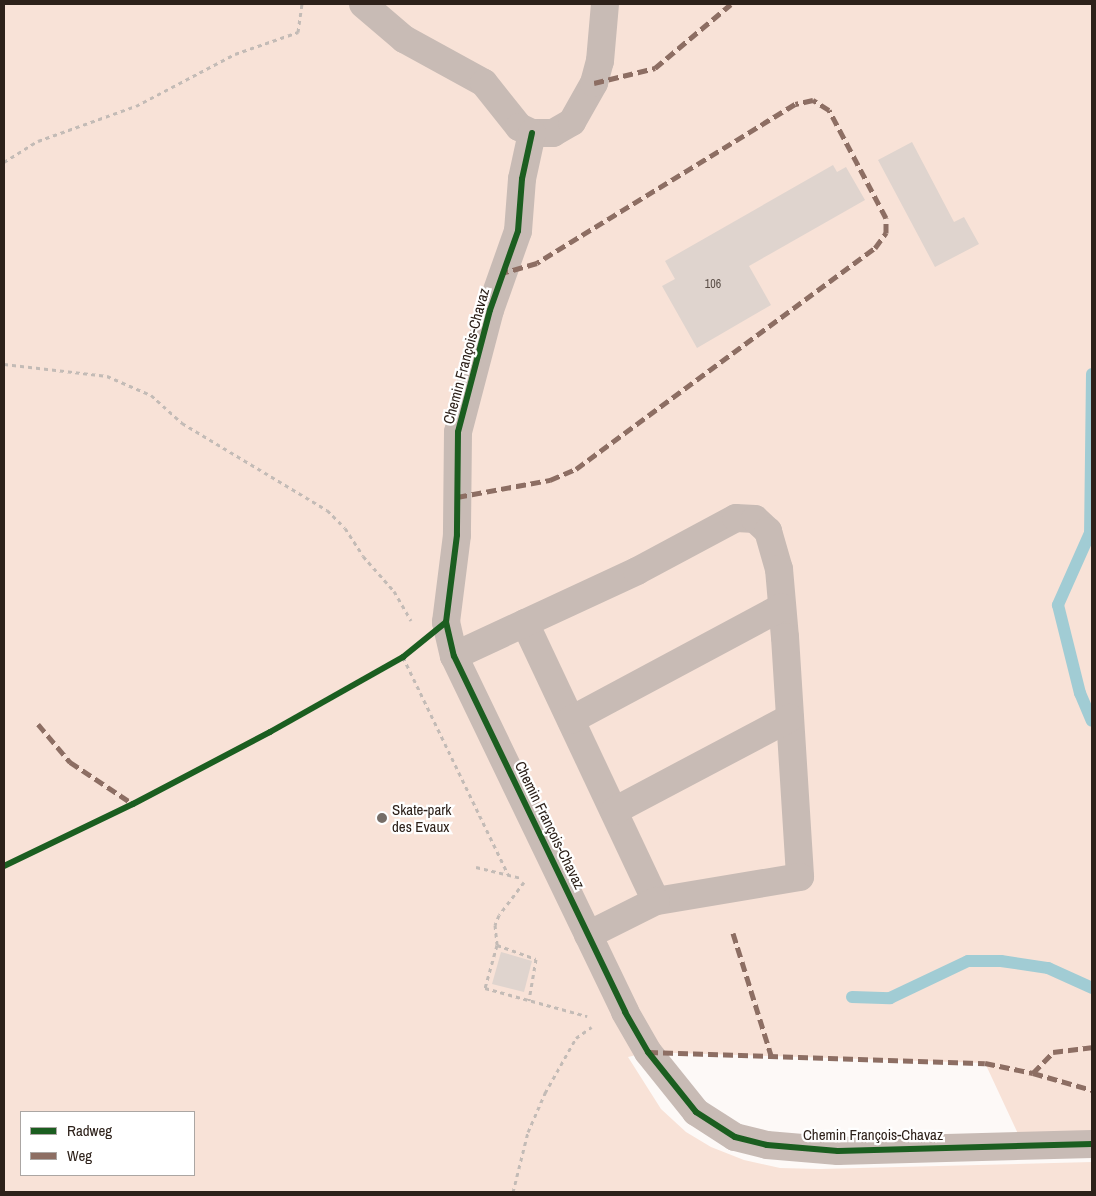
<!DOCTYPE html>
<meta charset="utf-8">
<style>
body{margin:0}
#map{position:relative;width:1096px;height:1196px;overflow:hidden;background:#fdf9f7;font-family:"Archivo Narrow",sans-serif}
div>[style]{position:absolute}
.green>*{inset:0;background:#f8e2d7}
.stream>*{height:12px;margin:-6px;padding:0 6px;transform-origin:6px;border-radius:6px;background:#a1ccd4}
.building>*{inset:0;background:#dfd4ce}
.path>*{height:3px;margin-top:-1.5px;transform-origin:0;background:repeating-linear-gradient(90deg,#c3bbb6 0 4px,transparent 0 8px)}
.minor>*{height:28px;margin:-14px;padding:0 14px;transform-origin:14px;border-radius:14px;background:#c8bbb5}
.quiet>*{height:5px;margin-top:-2.5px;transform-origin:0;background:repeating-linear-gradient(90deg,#8d6e63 0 10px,transparent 0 15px)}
.cycleway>*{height:6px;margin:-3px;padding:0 3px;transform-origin:3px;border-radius:3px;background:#1b5e20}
.dots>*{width:14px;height:14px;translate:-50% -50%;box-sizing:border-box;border:2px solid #fff;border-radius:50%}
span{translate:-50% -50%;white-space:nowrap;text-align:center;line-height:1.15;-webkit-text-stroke:4.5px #fff;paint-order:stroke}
.number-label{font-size:12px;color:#5a4e47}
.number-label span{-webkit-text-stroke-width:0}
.street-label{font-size:15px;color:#2d211a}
.poi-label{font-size:15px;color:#2d211a}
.left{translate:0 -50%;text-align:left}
.frame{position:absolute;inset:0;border:5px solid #2d211a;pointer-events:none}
.legend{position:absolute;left:20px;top:1111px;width:175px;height:65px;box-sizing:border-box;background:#fff;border:1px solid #aba6a3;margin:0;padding:6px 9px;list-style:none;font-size:15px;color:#2d211a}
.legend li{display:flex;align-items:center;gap:10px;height:25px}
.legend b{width:25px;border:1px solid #aba6a3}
</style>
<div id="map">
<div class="green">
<div style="clip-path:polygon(evenodd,4px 4px,1092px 4px,1092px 1135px,1020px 1138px,985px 1063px,675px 1053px,648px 1052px,628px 1057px,661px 1109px,686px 1132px,711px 1147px,744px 1160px,780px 1168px,820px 1169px,1092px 1162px,1092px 1192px,4px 1192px,4px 4px,21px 1112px,194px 1112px,194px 1175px,21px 1175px,21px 1112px)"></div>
</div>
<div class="stream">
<div style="left:1092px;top:374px;width:159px;rotate:90.7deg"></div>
<div style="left:1090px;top:533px;width:79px;rotate:114deg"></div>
<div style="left:1058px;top:605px;width:91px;rotate:76deg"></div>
<div style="left:1080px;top:693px;width:30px;rotate:67deg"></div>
<div style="left:852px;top:997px;width:38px;rotate:2deg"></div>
<div style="left:890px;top:998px;width:86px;rotate:-25.4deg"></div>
<div style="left:968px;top:961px;width:33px"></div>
<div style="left:1001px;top:961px;width:48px;rotate:8.5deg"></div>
<div style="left:1048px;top:968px;width:48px;rotate:24.4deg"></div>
</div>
<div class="building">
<div style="clip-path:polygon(912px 142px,954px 222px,964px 217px,979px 244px,935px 267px,878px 160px)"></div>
<div style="clip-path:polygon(833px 165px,837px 172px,846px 167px,865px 200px,749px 266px,771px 305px,697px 348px,662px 286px,675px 279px,665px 261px)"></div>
<div style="clip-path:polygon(501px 952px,532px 961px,524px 992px,492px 984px)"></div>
</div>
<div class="path">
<div style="left:4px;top:162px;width:40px;rotate:-32deg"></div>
<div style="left:38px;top:141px;width:104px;rotate:-19.7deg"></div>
<div style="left:136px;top:106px;width:112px;rotate:-27.7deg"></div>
<div style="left:235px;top:54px;width:67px;rotate:-19.2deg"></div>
<div style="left:298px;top:32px;width:28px;rotate:-82deg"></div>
<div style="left:4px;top:364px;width:104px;rotate:6.6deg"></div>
<div style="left:107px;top:376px;width:48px;rotate:23.4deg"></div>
<div style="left:151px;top:395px;width:42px;rotate:42.1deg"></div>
<div style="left:182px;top:423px;width:169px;rotate:31deg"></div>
<div style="left:327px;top:510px;width:25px;rotate:45deg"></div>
<div style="left:345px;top:528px;width:33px;rotate:57deg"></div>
<div style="left:363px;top:556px;width:47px;rotate:48.5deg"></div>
<div style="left:394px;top:591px;width:34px;rotate:60deg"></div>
<div style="left:403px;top:657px;width:241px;rotate:64.2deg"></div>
<div style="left:4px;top:866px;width:114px;rotate:-25.4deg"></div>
<div style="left:476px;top:867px;width:46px;rotate:13.7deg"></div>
<div style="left:524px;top:882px;width:41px;rotate:127.1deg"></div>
<div style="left:499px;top:915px;width:11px;rotate:112deg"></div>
<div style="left:495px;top:925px;width:20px;rotate:84deg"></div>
<div style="left:497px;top:945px;width:45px;rotate:105.6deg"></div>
<div style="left:485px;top:988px;width:106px;rotate:15.4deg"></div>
<div style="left:497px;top:945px;width:41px;rotate:19.7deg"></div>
<div style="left:536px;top:959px;width:42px;rotate:99.7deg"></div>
<div style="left:513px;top:1192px;width:62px;rotate:-76deg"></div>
<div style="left:528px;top:1132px;width:43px;rotate:-66.4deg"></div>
<div style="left:545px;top:1093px;width:63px;rotate:-60.6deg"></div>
<div style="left:576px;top:1038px;width:19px;rotate:-35deg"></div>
</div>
<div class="minor">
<div style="left:363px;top:4px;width:54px;rotate:40.5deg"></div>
<div style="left:404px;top:39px;width:91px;rotate:28.8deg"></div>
<div style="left:484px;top:83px;width:56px;rotate:51.5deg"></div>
<div style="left:519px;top:127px;width:14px;rotate:25deg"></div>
<div style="left:532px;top:133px;width:21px"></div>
<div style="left:553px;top:133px;width:22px;rotate:-30deg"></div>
<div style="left:572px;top:122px;width:45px;rotate:-60.6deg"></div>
<div style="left:594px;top:83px;width:23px;rotate:-75deg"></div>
<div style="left:600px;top:61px;width:57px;rotate:-85deg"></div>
<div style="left:532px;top:133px;width:47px;rotate:102.3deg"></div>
<div style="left:522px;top:179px;width:52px;rotate:94.4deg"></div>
<div style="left:518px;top:231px;width:84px;rotate:109.5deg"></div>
<div style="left:490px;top:310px;width:126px;rotate:104.7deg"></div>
<div style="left:458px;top:432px;width:103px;rotate:90.6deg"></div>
<div style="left:457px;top:535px;width:88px;rotate:97.2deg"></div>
<div style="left:446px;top:622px;width:35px;rotate:77deg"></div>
<div style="left:454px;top:656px;width:395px;rotate:64.3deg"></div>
<div style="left:625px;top:1012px;width:46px;rotate:60.1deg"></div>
<div style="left:648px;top:1052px;width:77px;rotate:51.3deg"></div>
<div style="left:696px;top:1112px;width:46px;rotate:32.7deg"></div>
<div style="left:735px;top:1137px;width:33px;rotate:14deg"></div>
<div style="left:767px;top:1145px;width:71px;rotate:4.8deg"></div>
<div style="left:838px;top:1151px;width:254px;rotate:-1.6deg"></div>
<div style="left:525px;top:623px;width:307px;rotate:64.8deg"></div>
<div style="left:454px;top:656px;width:202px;rotate:-24.9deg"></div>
<div style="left:637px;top:571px;width:112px;rotate:-28.2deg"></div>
<div style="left:736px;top:518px;width:19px;rotate:3deg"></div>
<div style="left:755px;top:519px;width:18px;rotate:43deg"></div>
<div style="left:768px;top:531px;width:40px;rotate:74deg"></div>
<div style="left:779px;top:569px;width:68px;rotate:85deg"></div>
<div style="left:785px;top:637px;width:240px;rotate:86.4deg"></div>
<div style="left:800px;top:877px;width:146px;rotate:170.5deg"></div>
<div style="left:656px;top:901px;width:76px;rotate:153.4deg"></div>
<div style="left:571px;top:720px;width:239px;rotate:-28.2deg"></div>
<div style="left:614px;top:811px;width:199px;rotate:-27.9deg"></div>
</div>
<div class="quiet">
<div style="left:594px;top:83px;width:63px;rotate:-13.8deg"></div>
<div style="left:655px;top:68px;width:99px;rotate:-40.1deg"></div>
<div style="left:457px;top:497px;width:95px;rotate:-10.4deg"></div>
<div style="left:550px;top:480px;width:28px;rotate:-23deg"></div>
<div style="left:576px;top:469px;width:372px;rotate:-36.5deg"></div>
<div style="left:875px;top:248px;width:19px;rotate:-54deg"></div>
<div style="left:886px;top:233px;width:15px;rotate:-90deg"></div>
<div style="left:886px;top:218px;width:122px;rotate:-117.8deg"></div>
<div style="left:829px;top:110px;width:19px;rotate:-148deg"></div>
<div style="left:813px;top:100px;width:18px;rotate:167deg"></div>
<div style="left:795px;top:104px;width:303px;rotate:148.4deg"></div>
<div style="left:537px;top:263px;width:37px;rotate:164deg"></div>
<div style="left:38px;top:724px;width:50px;rotate:49.9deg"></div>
<div style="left:70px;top:762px;width:76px;rotate:33.7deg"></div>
<div style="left:733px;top:933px;width:128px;rotate:72.7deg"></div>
<div style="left:648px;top:1052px;width:337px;rotate:1.9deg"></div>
<div style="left:985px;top:1063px;width:49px;rotate:11.8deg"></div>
<div style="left:1033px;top:1073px;width:29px;rotate:-46deg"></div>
<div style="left:1053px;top:1052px;width:39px;rotate:-7deg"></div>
<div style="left:1033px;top:1073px;width:61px;rotate:16.1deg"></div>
</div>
<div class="cycleway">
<div style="left:532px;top:133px;width:47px;rotate:102.3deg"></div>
<div style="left:522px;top:179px;width:52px;rotate:94.4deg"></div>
<div style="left:518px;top:231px;width:84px;rotate:109.5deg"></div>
<div style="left:490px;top:310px;width:126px;rotate:104.7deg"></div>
<div style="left:458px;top:432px;width:103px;rotate:90.6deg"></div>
<div style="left:457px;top:535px;width:88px;rotate:97.2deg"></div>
<div style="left:446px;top:622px;width:35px;rotate:77deg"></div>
<div style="left:454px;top:656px;width:395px;rotate:64.3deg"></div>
<div style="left:625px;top:1012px;width:46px;rotate:60.1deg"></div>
<div style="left:648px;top:1052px;width:77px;rotate:51.3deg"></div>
<div style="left:696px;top:1112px;width:46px;rotate:32.7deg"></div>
<div style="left:735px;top:1137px;width:33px;rotate:14deg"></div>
<div style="left:767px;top:1145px;width:71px;rotate:4.8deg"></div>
<div style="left:838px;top:1151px;width:254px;rotate:-1.6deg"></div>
<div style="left:4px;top:866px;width:143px;rotate:-25.7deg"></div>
<div style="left:133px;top:804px;width:155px;rotate:-27.7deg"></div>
<div style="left:270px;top:732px;width:153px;rotate:-29.4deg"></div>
<div style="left:403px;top:657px;width:55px;rotate:-39.1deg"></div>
</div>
<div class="dots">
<div style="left:382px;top:818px;background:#766d67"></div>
</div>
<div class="number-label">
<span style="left:713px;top:285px">106</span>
</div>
<div class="street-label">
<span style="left:466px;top:356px;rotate:-75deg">Chemin François-Chavaz</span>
<span style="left:550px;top:825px;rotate:64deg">Chemin François-Chavaz</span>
<span style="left:873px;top:1135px">Chemin François-Chavaz</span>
</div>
<div class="poi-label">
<span class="left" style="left:392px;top:818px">Skate-park<br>des Evaux</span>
</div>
<div class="frame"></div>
<ul class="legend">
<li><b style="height:6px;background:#1b5e20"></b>Radweg</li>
<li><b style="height:6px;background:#8d6e63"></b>Weg</li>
</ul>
</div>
